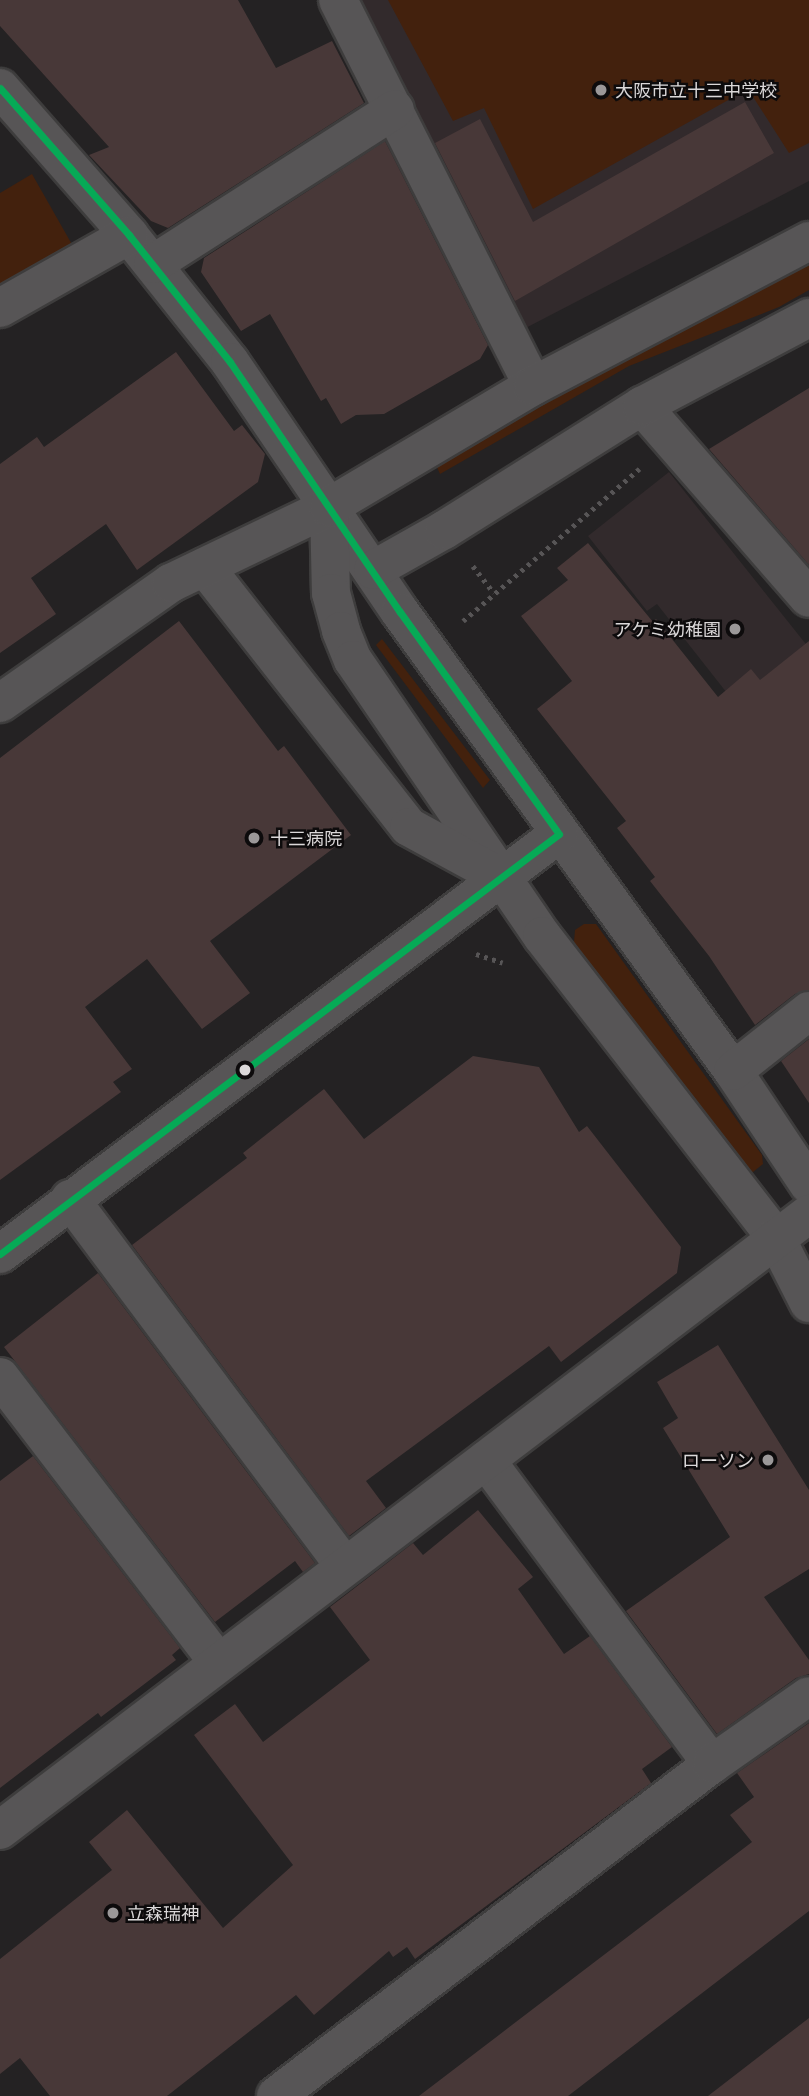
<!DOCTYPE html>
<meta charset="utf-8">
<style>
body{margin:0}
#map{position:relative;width:809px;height:2096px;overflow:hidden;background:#242223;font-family:"Golos Text","Noto Sans JP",sans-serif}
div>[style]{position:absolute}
.built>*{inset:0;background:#322a2c}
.green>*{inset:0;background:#43210d}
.building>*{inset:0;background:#483838}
.path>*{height:4.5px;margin-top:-2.25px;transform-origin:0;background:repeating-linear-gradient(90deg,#575556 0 3.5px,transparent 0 8.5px)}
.roads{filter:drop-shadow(2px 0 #3e3d3d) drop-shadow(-2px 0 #3e3d3d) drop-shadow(0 2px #3e3d3d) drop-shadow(0 -2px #3e3d3d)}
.minor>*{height:38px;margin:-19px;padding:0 19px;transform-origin:19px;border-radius:19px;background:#575556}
.bus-1>*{height:7px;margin:-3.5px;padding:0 3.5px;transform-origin:3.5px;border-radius:3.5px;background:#06aa56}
.dots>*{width:19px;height:19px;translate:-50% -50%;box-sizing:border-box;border:4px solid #0d0b0c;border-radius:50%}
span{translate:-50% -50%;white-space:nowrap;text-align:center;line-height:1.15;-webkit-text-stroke:5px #0d0b0c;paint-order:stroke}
.poi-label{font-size:18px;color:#dbd8d9}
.left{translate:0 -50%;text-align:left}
.right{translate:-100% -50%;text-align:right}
</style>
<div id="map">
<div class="built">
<div style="clip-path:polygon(347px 0,809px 0,809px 181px,516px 333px)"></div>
<div style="clip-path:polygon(669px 472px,809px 648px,756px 730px,657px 604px,647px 611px,588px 536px)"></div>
</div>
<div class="green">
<div style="clip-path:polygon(388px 0,809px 0,809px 143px,789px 153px,748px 89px,533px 209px,484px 108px,453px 121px)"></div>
<div style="clip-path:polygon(32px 174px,74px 248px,0 291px,0 193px)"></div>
<div style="clip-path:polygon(809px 264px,809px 290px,779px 307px,629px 366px,440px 474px,436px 465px,643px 349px)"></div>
<div style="clip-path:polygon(382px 639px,490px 780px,483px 788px,376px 645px)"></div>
<div style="clip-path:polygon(584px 924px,596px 924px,762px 1155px,763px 1164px,753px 1172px,738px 1168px,574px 942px,575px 930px)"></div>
</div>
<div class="building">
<div style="clip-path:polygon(0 0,238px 0,276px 68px,332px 41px,364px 103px,168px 228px,151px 221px,89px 155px,109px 147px,0 26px)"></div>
<div style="clip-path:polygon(745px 102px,774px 153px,515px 301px,435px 143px,480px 119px,533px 222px)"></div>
<div style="clip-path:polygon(385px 141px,488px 345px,480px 359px,384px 414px,356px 415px,341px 424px,326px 398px,321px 401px,270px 314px,241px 331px,201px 272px,204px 258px)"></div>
<div style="clip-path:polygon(176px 352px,234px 431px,242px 425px,265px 454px,258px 482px,137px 570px,106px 524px,31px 578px,56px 614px,0 653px,0 464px,37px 437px,44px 447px)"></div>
<div style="clip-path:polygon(809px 388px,809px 565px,709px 449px)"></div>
<div style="clip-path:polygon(588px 543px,653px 622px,656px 619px,718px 697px,751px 669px,760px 680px,809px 641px,809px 990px,795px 994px,755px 1025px,709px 956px,650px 881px,655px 877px,617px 828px,626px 821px,537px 709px,572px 681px,521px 616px,568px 580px,557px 568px)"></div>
<div style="clip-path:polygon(179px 621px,278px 751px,284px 746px,351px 835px,210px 941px,250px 993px,202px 1029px,147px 959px,85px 1007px,132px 1069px,113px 1082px,121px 1092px,0 1180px,0 758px)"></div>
<div style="clip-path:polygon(809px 1039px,809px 1103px,781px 1061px)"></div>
<div style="clip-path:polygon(473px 1056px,539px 1067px,579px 1132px,587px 1126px,681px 1247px,677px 1273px,561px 1362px,549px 1346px,366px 1481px,386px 1508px,349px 1536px,132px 1245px,247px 1158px,243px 1153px,324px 1089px,364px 1139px)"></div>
<div style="clip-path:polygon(98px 1273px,315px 1563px,303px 1572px,295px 1561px,215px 1622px,4px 1347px)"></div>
<div style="clip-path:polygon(718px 1345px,809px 1490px,809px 1569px,764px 1597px,809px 1660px,809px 1674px,796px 1678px,717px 1734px,626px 1611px,730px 1537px,663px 1428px,678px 1418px,657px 1382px)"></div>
<div style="clip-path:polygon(33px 1456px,180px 1648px,172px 1655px,176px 1660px,101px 1717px,98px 1713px,0 1788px,0 1481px)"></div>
<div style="clip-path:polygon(478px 1510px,533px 1577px,518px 1589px,564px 1654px,590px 1636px,672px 1747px,642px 1769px,651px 1783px,415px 1959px,407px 1947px,393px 1957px,389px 1951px,314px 2015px,296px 1995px,167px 2096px,50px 2096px,20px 2058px,0 2074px,0 1959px,112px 1870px,89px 1842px,127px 1810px,223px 1928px,293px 1865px,194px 1735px,235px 1704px,263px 1742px,370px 1660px,330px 1607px,413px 1543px,423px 1555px)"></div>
<div style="clip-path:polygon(809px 1723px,809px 1911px,568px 2096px,419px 2096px,752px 1842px,730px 1815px,754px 1797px,737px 1773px)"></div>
<div style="clip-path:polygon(809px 2018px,809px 2096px,708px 2096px)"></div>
</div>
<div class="path">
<div style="left:473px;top:566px;width:34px;rotate:52deg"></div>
<div style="left:463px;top:621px;width:233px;rotate:-40.8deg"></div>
<div style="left:476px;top:954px;width:28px;rotate:18deg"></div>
</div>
<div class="roads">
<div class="minor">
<div style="left:338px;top:0;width:432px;rotate:63.2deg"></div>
<div style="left:0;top:88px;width:196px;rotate:48.7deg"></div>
<div style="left:129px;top:235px;width:162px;rotate:51.5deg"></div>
<div style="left:230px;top:362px;width:302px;rotate:55.8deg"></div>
<div style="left:400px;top:612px;width:567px;rotate:54.04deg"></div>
<div style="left:733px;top:1071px;width:137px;rotate:56.3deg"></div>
<div style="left:153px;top:264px;width:287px;rotate:-32.6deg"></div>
<div style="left:0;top:308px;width:148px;rotate:-29.5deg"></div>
<div style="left:642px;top:406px;width:254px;rotate:49deg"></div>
<div style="left:329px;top:507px;width:86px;rotate:88.7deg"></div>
<div style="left:331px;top:593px;width:39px;rotate:75deg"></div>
<div style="left:341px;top:631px;width:31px;rotate:68deg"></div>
<div style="left:353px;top:660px;width:335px;rotate:55.6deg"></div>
<div style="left:542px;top:936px;width:382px;rotate:52.2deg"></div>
<div style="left:776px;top:1238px;width:73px;rotate:63.1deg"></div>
<div style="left:205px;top:567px;width:330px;rotate:51.9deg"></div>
<div style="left:409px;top:827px;width:100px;rotate:28.6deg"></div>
<div style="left:373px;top:570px;width:81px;rotate:-29.4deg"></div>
<div style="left:444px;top:530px;width:234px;rotate:-32.1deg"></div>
<div style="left:642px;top:406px;width:189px;rotate:-27.8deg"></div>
<div style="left:0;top:703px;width:209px;rotate:-35.1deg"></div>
<div style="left:171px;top:583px;width:175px;rotate:-25.7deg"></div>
<div style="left:329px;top:507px;width:237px;rotate:-30.7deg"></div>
<div style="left:533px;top:386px;width:312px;rotate:-27.7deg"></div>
<div style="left:733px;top:1071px;width:97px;rotate:-38.3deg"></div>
<div style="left:70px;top:1199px;width:459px;rotate:53.2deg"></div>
<div style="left:0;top:1254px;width:699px;rotate:-36.92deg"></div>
<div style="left:0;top:1377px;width:360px;rotate:52.6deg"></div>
<div style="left:486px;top:1460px;width:379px;rotate:53.4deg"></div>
<div style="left:0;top:1830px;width:1017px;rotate:-37.29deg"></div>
<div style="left:276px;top:2096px;width:548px;rotate:-37.29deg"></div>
<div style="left:712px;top:1764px;width:118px;rotate:-35deg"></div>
</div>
</div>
<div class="bus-1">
<div style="left:0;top:88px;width:196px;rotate:48.7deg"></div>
<div style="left:129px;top:235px;width:162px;rotate:51.5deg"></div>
<div style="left:230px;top:362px;width:302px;rotate:55.8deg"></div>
<div style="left:400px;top:612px;width:273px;rotate:54.4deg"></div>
<div style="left:0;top:1254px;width:699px;rotate:-36.92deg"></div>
</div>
<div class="dots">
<div style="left:601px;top:90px;background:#9b9899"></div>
<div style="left:735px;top:629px;background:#9b9899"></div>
<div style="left:254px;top:838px;background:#9b9899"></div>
<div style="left:245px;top:1070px;background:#dbd8d9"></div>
<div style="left:768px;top:1460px;background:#9b9899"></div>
<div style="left:113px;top:1913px;background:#9b9899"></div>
</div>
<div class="poi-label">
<span class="left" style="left:615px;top:90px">大阪市立十三中学校</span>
<span class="right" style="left:721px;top:629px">アケミ幼稚園</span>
<span class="left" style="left:270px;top:838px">十三病院</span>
<span class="right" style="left:754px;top:1460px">ローソン</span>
<span class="left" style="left:127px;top:1913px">立森瑞神</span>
</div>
</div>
